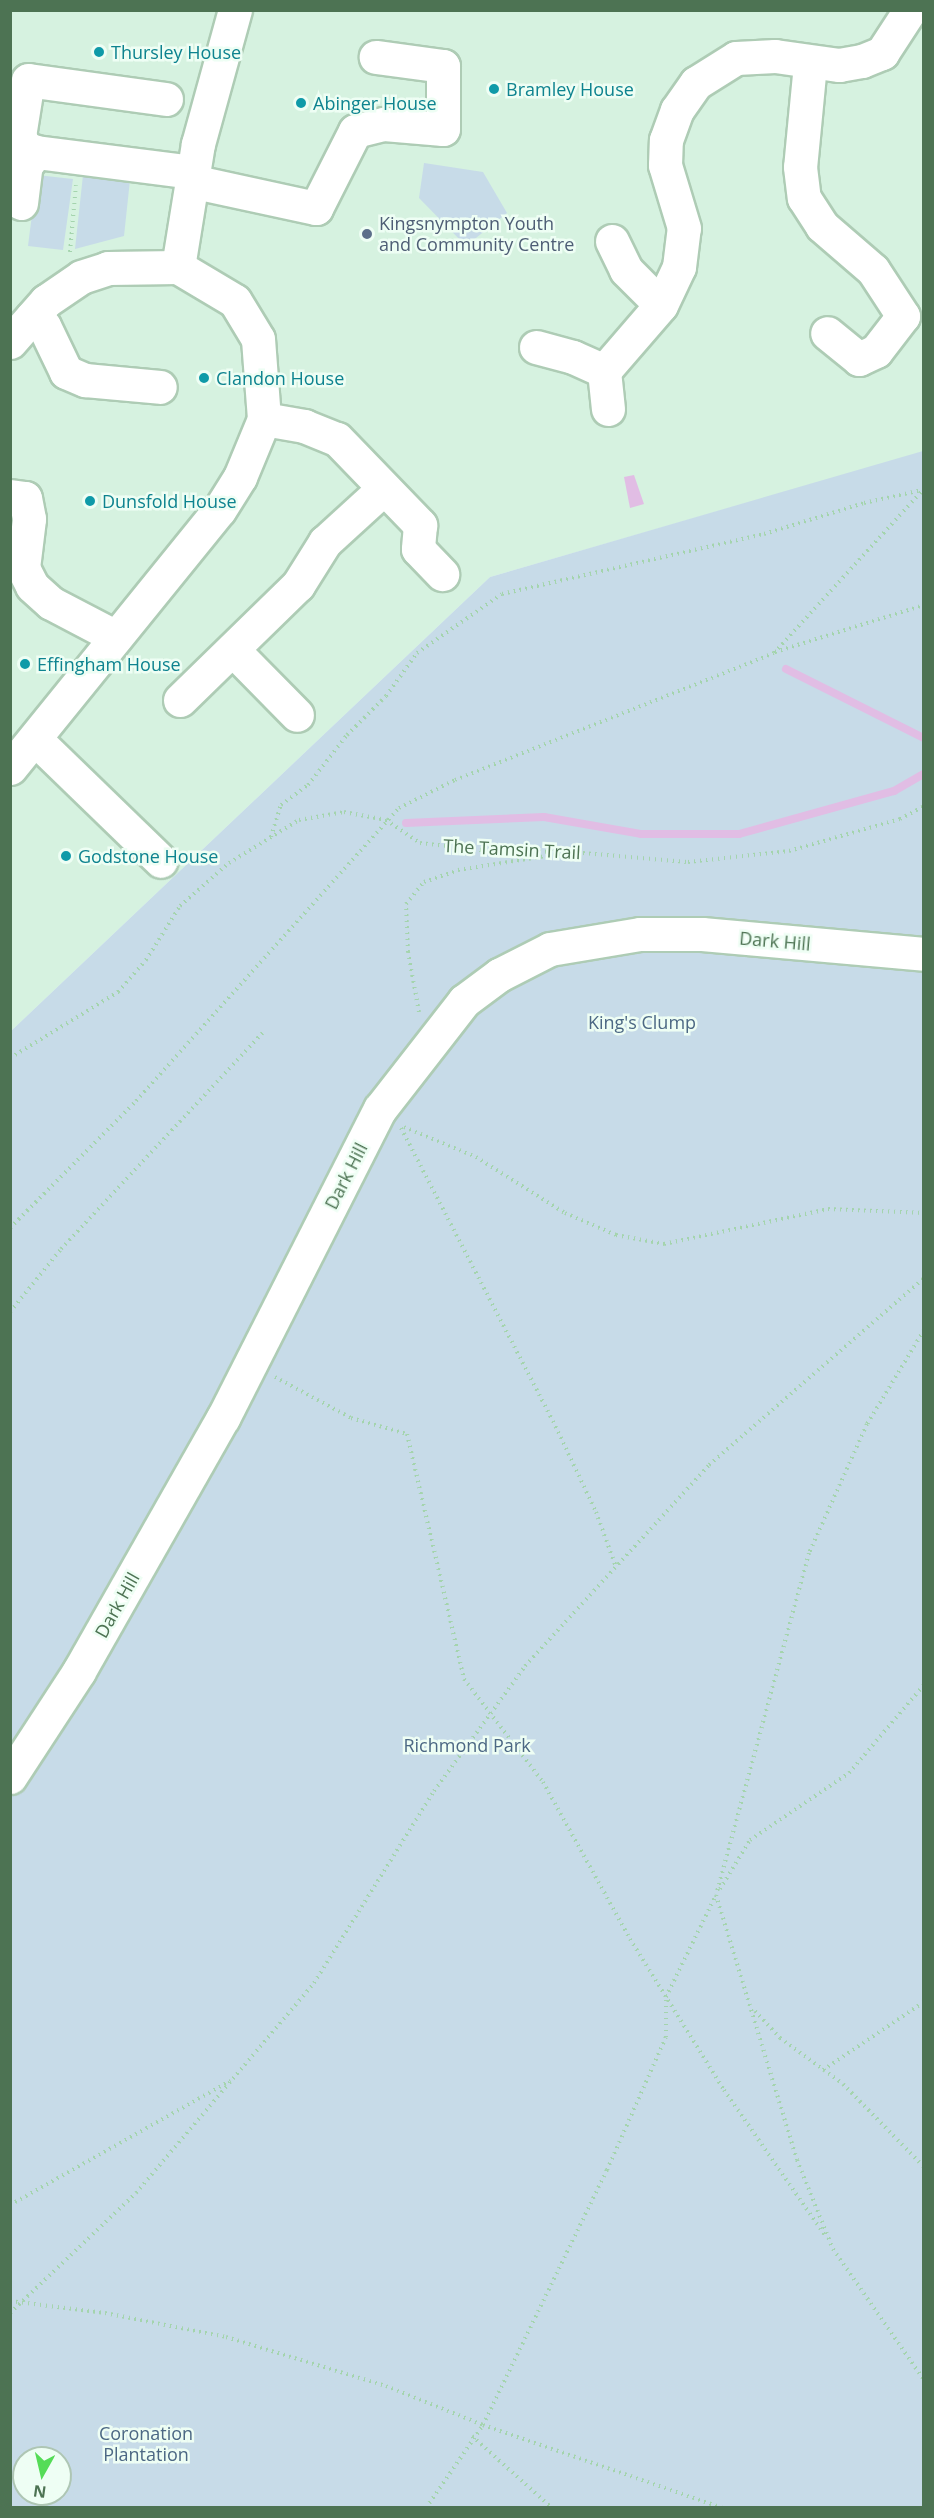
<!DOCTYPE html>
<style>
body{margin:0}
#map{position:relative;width:934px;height:2518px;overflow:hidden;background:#e8fbef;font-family:"Open Sans",sans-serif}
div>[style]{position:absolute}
.residential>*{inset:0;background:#d6f2e0}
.green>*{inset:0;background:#c7dbe8}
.water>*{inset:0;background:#e1bde4}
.stream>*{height:8px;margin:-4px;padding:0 4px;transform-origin:4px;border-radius:4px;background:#e1bde4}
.path>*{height:4px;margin-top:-2px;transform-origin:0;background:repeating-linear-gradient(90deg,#a4d4ad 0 1.5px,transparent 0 6px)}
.roads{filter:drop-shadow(2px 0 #aeccb5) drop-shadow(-2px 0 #aeccb5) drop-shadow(0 2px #aeccb5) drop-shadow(0 -2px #aeccb5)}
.minor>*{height:33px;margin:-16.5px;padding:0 16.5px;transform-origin:16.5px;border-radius:16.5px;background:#fff}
.dots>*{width:16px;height:16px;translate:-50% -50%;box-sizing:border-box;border:3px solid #eefef4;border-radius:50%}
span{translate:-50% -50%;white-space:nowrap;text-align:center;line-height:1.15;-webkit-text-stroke:5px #eefef4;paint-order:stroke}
.culture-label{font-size:18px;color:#0d838f}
.left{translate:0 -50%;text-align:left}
.service-label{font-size:18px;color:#4e5e75}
.street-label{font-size:18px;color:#4d7353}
.park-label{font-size:18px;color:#4c6884}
.frame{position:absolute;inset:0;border:12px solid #4d7353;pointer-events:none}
.north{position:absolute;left:12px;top:2446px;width:60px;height:60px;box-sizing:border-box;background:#eefef4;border:2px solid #aec6b4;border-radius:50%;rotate:188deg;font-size:16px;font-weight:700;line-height:24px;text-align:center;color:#4d7353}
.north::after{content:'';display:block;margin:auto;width:21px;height:27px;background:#55dc57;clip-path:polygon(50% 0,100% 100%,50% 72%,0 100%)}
</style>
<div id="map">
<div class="residential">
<div style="clip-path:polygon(11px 11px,923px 11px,923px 452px,490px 577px,11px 1031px)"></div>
</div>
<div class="green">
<div style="clip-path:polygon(424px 163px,483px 172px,507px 213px,466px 246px,419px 198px)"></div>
<div style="clip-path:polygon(37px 175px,73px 179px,63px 250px,28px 246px)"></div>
<div style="clip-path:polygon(83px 175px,130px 180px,124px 236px,75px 249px)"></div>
<div style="clip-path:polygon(evenodd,923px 451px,923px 2507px,11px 2508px,11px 1031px,490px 577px,923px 451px,24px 2458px,60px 2458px,60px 2494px,24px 2494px,24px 2458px)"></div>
</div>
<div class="water">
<div style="clip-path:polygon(634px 475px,644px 504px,630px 508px,624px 477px)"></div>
</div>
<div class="stream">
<div style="left:786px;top:669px;width:154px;rotate:26.6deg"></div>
<div style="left:406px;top:823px;width:138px;rotate:-2.5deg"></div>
<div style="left:544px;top:817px;width:98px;rotate:9.9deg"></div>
<div style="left:641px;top:834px;width:98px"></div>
<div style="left:739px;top:834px;width:161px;rotate:-15.5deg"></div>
<div style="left:894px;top:791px;width:34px;rotate:-30deg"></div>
</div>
<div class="path">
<div style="left:70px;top:252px;width:67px;rotate:-84.9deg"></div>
<div style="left:775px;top:652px;width:156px;rotate:-17.5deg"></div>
<div style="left:271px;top:837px;width:34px;rotate:-73deg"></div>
<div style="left:281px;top:805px;width:34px;rotate:-37deg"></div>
<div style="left:308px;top:785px;width:63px;rotate:-52deg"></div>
<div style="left:347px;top:735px;width:55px;rotate:-45deg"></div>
<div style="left:386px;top:696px;width:53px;rotate:-54.2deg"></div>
<div style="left:417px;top:653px;width:103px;rotate:-34.8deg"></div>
<div style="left:502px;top:594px;width:269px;rotate:-12.9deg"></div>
<div style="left:764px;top:534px;width:105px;rotate:-17.2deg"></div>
<div style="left:864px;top:503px;width:59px;rotate:-12.6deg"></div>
<div style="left:571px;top:852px;width:117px;rotate:4.9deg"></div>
<div style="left:688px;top:862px;width:102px;rotate:-6.2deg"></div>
<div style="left:789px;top:851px;width:116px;rotate:-16.1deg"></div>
<div style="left:900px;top:819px;width:27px;rotate:-28deg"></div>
<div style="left:419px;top:1012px;width:61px;rotate:-100.4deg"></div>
<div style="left:408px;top:952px;width:48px;rotate:-92.4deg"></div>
<div style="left:406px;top:904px;width:28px;rotate:-51deg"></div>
<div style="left:424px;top:882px;width:36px;rotate:-19deg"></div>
<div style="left:458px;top:870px;width:115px;rotate:-9deg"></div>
<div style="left:10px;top:1058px;width:127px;rotate:-31.4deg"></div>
<div style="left:118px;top:992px;width:43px;rotate:-48.8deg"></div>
<div style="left:146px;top:960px;width:64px;rotate:-57.8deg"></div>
<div style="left:180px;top:906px;width:65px;rotate:-41.3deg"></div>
<div style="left:229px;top:863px;width:82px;rotate:-31.6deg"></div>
<div style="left:299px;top:820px;width:46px;rotate:-10.1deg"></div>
<div style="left:344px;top:812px;width:43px;rotate:10.8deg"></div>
<div style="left:386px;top:820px;width:41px;rotate:34.1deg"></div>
<div style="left:420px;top:843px;width:71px;rotate:6.4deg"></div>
<div style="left:491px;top:851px;width:69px;rotate:0.8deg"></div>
<div style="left:404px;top:1127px;width:78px;rotate:22.6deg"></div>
<div style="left:476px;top:1157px;width:105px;rotate:32.2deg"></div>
<div style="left:565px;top:1213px;width:56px;rotate:23.3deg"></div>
<div style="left:616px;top:1235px;width:49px;rotate:10.6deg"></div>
<div style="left:664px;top:1244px;width:168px;rotate:-12deg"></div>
<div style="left:828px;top:1209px;width:96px;rotate:2.4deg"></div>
<div style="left:401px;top:1128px;width:330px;rotate:62.6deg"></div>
<div style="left:553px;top:1421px;width:101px;rotate:64.7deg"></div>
<div style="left:596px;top:1512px;width:59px;rotate:70deg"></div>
<div style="left:10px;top:1228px;width:179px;rotate:-45.2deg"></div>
<div style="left:136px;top:1101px;width:394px;rotate:-48.1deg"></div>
<div style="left:399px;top:808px;width:63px;rotate:-26.6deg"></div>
<div style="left:455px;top:780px;width:343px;rotate:-21.7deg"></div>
<div style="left:774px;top:653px;width:222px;rotate:-47.6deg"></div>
<div style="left:10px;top:1312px;width:81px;rotate:-51deg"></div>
<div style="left:61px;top:1249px;width:298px;rotate:-47deg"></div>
<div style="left:924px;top:1330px;width:110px;rotate:121.2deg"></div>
<div style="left:867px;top:1424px;width:141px;rotate:114.2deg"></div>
<div style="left:809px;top:1553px;width:354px;rotate:105.2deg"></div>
<div style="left:716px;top:1895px;width:277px;rotate:73deg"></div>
<div style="left:797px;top:2160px;width:96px;rotate:68deg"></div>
<div style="left:833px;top:2249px;width:160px;rotate:55.2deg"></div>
<div style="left:275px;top:1377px;width:86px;rotate:28.3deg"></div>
<div style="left:351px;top:1418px;width:58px;rotate:15.9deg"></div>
<div style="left:407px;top:1434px;width:252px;rotate:76.9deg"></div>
<div style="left:464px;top:1679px;width:130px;rotate:52.5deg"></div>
<div style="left:543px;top:1782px;width:179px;rotate:61deg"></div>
<div style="left:630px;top:1939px;width:178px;rotate:58.1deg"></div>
<div style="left:724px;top:2090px;width:180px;rotate:55.2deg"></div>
<div style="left:720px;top:1889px;width:57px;rotate:-58.5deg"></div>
<div style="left:750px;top:1840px;width:120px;rotate:-34.1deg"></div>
<div style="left:849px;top:1773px;width:116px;rotate:-49.6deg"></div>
<div style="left:755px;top:2011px;width:37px;rotate:47deg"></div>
<div style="left:780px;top:2038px;width:78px;rotate:36.1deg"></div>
<div style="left:843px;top:2084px;width:116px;rotate:45.7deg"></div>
<div style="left:823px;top:2070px;width:122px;rotate:-34deg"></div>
<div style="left:10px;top:2205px;width:253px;rotate:-29.4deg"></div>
<div style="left:10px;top:2301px;width:96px;rotate:7.2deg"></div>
<div style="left:105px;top:2313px;width:123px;rotate:11.2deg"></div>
<div style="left:226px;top:2337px;width:167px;rotate:17deg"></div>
<div style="left:386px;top:2386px;width:105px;rotate:21.9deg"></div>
<div style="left:483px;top:2425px;width:254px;rotate:19.1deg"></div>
<div style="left:10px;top:2313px;width:174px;rotate:-43.6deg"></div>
<div style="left:136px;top:2193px;width:275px;rotate:-49.7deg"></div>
<div style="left:314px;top:1983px;width:226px;rotate:-58deg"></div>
<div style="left:434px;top:1791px;width:155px;rotate:-53.9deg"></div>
<div style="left:525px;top:1666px;width:273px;rotate:-47.5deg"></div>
<div style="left:709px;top:1465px;width:285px;rotate:-41deg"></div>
<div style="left:472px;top:2436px;width:108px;rotate:42deg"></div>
<div style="left:426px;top:2508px;width:101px;rotate:-55.5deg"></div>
<div style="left:483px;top:2425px;width:284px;rotate:-64.1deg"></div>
<div style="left:607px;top:2170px;width:145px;rotate:-66.1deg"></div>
<div style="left:666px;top:2037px;width:40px;rotate:-90deg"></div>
<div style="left:666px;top:1997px;width:114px;rotate:-63.9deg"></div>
</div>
<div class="roads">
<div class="minor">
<div style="left:810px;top:64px;width:103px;rotate:95.5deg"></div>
<div style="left:800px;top:167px;width:31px;rotate:83deg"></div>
<div style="left:804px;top:198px;width:33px;rotate:57deg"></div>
<div style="left:822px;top:226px;width:67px;rotate:40.8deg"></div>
<div style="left:873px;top:270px;width:55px;rotate:56.9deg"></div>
<div style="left:903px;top:316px;width:44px;rotate:127.6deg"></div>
<div style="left:876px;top:351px;width:19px;rotate:155deg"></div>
<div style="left:859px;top:359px;width:41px;rotate:-140.9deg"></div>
<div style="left:166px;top:99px;width:139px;rotate:-172.2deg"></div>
<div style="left:28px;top:80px;width:57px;rotate:99.1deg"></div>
<div style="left:19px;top:136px;width:13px;rotate:63deg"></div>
<div style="left:25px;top:148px;width:12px;rotate:20deg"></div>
<div style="left:36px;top:152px;width:157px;rotate:7.3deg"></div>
<div style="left:191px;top:181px;width:128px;rotate:12.2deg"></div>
<div style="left:316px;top:208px;width:86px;rotate:-63.1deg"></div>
<div style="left:355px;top:131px;width:30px;rotate:-14deg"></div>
<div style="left:384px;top:124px;width:59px;rotate:4.8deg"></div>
<div style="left:443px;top:129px;width:63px;rotate:-90deg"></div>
<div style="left:443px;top:66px;width:68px;rotate:-172.3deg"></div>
<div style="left:21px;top:203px;width:38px;rotate:-83deg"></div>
<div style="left:26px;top:165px;width:16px;rotate:-52deg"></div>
<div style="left:612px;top:241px;width:32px;rotate:64deg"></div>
<div style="left:626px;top:270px;width:49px;rotate:45deg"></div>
<div style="left:178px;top:267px;width:125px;rotate:-80.8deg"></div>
<div style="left:198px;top:144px;width:139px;rotate:-74.6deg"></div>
<div style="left:32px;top:317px;width:15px;rotate:37deg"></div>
<div style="left:44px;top:326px;width:51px;rotate:64.4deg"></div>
<div style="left:66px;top:372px;width:21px;rotate:23deg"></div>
<div style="left:85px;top:380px;width:75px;rotate:5.3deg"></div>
<div style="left:10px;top:342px;width:55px;rotate:-48.7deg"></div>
<div style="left:46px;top:301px;width:42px;rotate:-34.4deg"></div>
<div style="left:81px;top:277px;width:28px;rotate:-18deg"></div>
<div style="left:108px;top:268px;width:70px;rotate:-0.8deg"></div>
<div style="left:178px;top:267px;width:66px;rotate:30.8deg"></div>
<div style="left:235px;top:301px;width:44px;rotate:58.8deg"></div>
<div style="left:258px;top:339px;width:80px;rotate:85.7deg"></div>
<div style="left:264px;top:419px;width:63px;rotate:112.5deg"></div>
<div style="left:240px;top:477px;width:39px;rotate:122deg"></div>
<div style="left:219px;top:510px;width:332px;rotate:129deg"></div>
<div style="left:536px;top:347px;width:38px;rotate:15deg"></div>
<div style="left:573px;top:357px;width:34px;rotate:24deg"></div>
<div style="left:608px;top:409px;width:38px;rotate:-96deg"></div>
<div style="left:604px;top:371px;width:87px;rotate:-49.2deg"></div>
<div style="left:661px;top:305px;width:42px;rotate:-64.7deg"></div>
<div style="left:679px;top:267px;width:39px;rotate:-83deg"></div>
<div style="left:684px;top:228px;width:66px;rotate:-106.8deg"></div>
<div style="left:665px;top:165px;width:25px;rotate:-88deg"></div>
<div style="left:666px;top:140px;width:32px;rotate:-70deg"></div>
<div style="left:677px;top:110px;width:33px;rotate:-55deg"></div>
<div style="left:696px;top:83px;width:47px;rotate:-32deg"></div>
<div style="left:736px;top:58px;width:39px;rotate:-3deg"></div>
<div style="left:775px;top:56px;width:65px;rotate:8deg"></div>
<div style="left:839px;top:65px;width:23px;rotate:-10deg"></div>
<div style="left:862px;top:61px;width:22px;rotate:-22deg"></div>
<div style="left:882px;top:53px;width:51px;rotate:-56.9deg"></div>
<div style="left:264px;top:419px;width:41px;rotate:9.9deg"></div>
<div style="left:304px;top:426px;width:35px;rotate:22deg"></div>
<div style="left:337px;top:439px;width:120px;rotate:46deg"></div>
<div style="left:420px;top:525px;width:24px;rotate:95deg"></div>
<div style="left:418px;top:549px;width:35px;rotate:46deg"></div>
<div style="left:10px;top:496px;width:15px;rotate:8deg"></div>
<div style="left:25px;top:498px;width:21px;rotate:79deg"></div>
<div style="left:29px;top:519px;width:49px;rotate:97deg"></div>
<div style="left:23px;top:568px;width:20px;rotate:63deg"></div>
<div style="left:32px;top:586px;width:25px;rotate:42deg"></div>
<div style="left:51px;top:603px;width:73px;rotate:27.6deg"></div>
<div style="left:233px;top:650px;width:91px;rotate:45.4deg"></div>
<div style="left:180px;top:700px;width:165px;rotate:-44.3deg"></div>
<div style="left:298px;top:585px;width:51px;rotate:-57.9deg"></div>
<div style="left:325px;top:542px;width:79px;rotate:-42.4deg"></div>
<div style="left:35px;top:739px;width:175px;rotate:44.1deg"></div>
<div style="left:10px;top:1777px;width:126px;rotate:-56.9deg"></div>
<div style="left:79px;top:1671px;width:291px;rotate:-60.4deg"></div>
<div style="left:223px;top:1418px;width:347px;rotate:-63.1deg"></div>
<div style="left:380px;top:1109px;width:137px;rotate:-52.1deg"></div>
<div style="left:464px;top:1001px;width:44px;rotate:-36.6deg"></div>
<div style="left:499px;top:975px;width:57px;rotate:-27deg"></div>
<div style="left:550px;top:949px;width:91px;rotate:-9.5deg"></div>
<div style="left:640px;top:934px;width:62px"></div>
<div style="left:702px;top:934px;width:223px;rotate:5.1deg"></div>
</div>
</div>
<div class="dots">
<div style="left:99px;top:52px;background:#0f9aa8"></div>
<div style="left:494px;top:89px;background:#0f9aa8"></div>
<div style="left:301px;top:103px;background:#0f9aa8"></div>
<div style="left:367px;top:234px;background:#5c6f8a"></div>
<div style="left:204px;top:378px;background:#0f9aa8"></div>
<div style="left:90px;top:501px;background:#0f9aa8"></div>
<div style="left:25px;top:664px;background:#0f9aa8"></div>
<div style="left:66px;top:856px;background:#0f9aa8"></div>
</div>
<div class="culture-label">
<span class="left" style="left:111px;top:52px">Thursley House</span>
<span class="left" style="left:506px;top:89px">Bramley House</span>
<span class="left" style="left:313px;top:103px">Abinger House</span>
<span class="left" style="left:216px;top:378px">Clandon House</span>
<span class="left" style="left:102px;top:501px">Dunsfold House</span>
<span class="left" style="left:37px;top:664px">Effingham House</span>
<span class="left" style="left:78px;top:856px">Godstone House</span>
</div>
<div class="service-label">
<span class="left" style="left:379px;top:234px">Kingsnympton Youth<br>and Community Centre</span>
</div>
<div class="street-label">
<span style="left:512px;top:849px;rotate:3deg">The Tamsin Trail</span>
<span style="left:775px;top:941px;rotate:5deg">Dark Hill</span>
<span style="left:346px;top:1176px;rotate:-63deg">Dark Hill</span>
<span style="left:117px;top:1605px;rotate:-61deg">Dark Hill</span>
</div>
<div class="park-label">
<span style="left:642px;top:1022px">King's Clump</span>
<span style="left:467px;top:1745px">Richmond Park</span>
<span style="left:146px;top:2444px">Coronation<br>Plantation</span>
</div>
<div class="frame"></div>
<div class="north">N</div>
</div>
